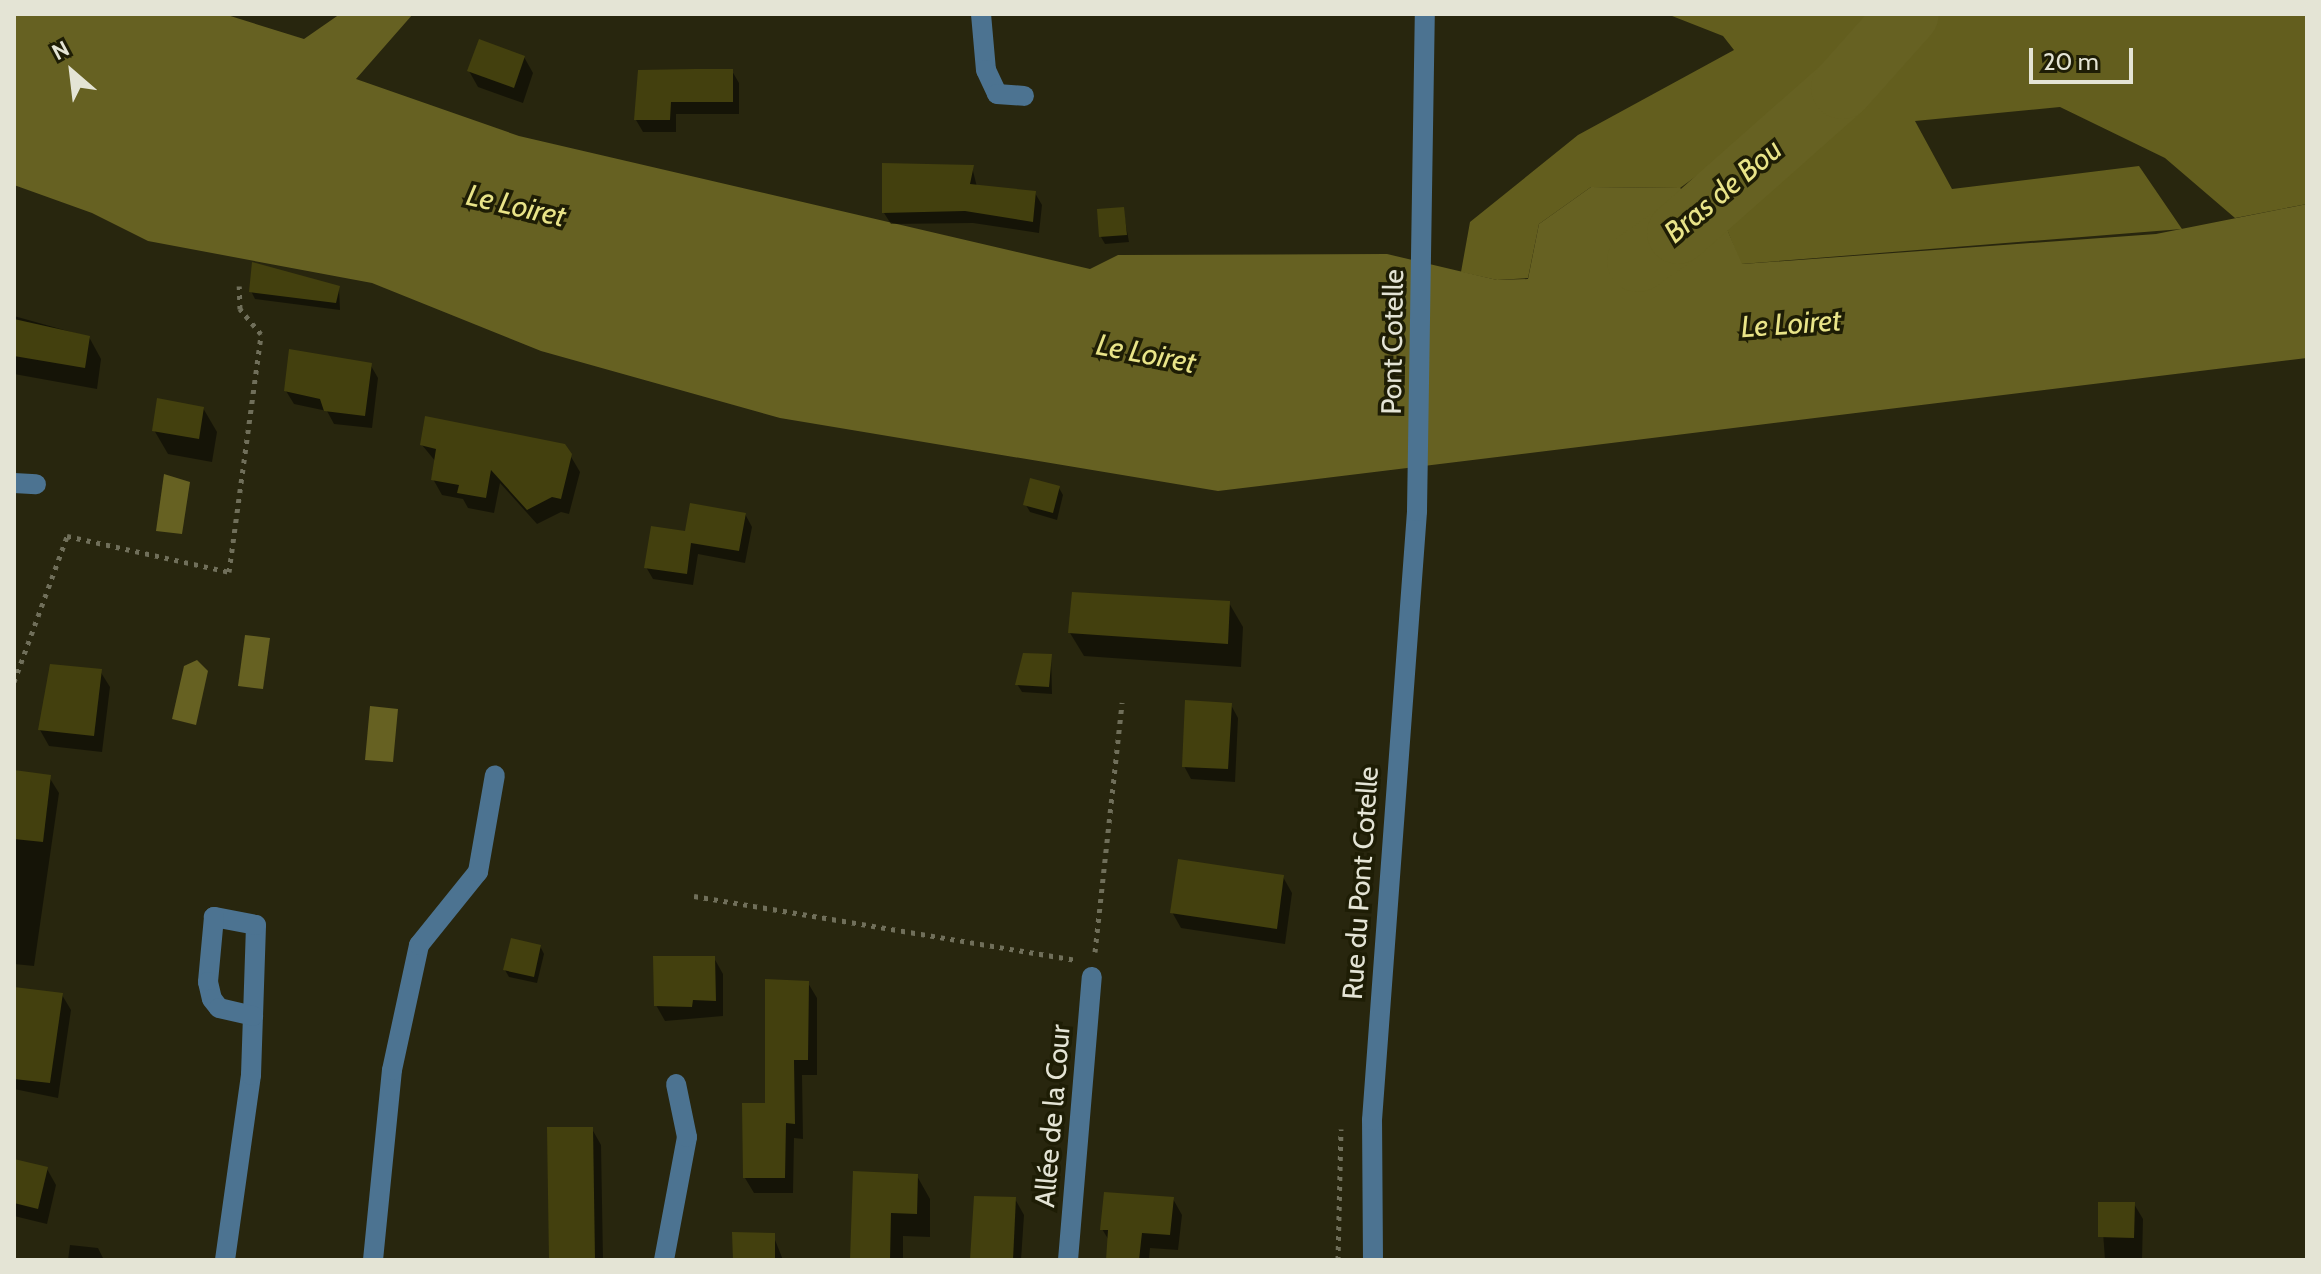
<!DOCTYPE html>
<meta charset="utf-8">
<style>
body{margin:0}
#map{position:relative;width:2321px;height:1274px;overflow:hidden;background:#28260e;font-family:Cabin,sans-serif}
div>[style]{position:absolute}
.forest>*{inset:0;background:#635e1e}
.water>*{inset:0;background:#666122}
.shadow>*{inset:0;background:#0007}
.river>*{height:62px;margin:-31px;padding:0 31px;transform-origin:31px;border-radius:31px;background:#666122}
.building>*{inset:0;background:#43400e}
.path>*{height:5px;margin-top:-2.5px;transform-origin:0;background:repeating-linear-gradient(90deg,#706f5a 0 4px,transparent 0 10px)}
.minor>*{height:20px;margin:-10px;padding:0 10px;transform-origin:10px;border-radius:10px;background:#4c7391}
span{translate:-50% -50%;white-space:nowrap;text-align:center;line-height:1.15;-webkit-text-stroke:7px #1e1d05;paint-order:stroke}
.street-label{font-size:28px;color:#e4e4d5}
.water-label{font-size:30px;color:#e9e488;font-style:italic}
.frame{position:absolute;inset:0;border:16px solid #e4e4d5;pointer-events:none}
.north{position:absolute;left:32px;top:32px;width:80px;height:80px;-webkit-text-stroke:6px #1e1d05;paint-order:stroke;rotate:332deg;font-size:22px;font-weight:700;line-height:32px;text-align:center;color:#e4e4d5}
.north::after{content:'';display:block;margin:auto;width:28px;height:36px;background:#e4e4d5;clip-path:polygon(50% 0,100% 100%,50% 72%,0 100%)}
.scale{position:absolute;left:2029px;top:48px;width:104px;height:36px;box-sizing:border-box;border:4px solid #e4e4d5;border-top:0;padding-left:10px;font-size:24px;line-height:28px;white-space:nowrap;color:#e4e4d5;-webkit-text-stroke:6px #1e1d05;paint-order:stroke}
</style>
<div id="map">
<div class="forest">
<div style="clip-path:polygon(1667px 14px,1880px 14px,1743px 142px,1680px 188px,1591px 187px,1539px 224px,1528px 278px,1497px 280px,1461px 272px,1470px 222px,1578px 135px,1734px 50px,1723px 36px)"></div>
<div style="clip-path:polygon(1935px 14px,2307px 14px,2307px 204px,2235px 218px,2165px 158px,2060px 107px,1915px 121px,1952px 189px,2139px 166px,2182px 229px,1741px 264px,1724px 222px,1874px 91px)"></div>
</div>
<div class="water">
<div style="clip-path:polygon(14px 14px,224px 14px,304px 39px,340px 14px,413px 14px,356px 79px,519px 136px,1090px 269px,1118px 255px,1387px 254px,1497px 280px,1528px 279px,1539px 224px,1591px 187px,1680px 188px,1724px 222px,1742px 264px,2156px 234px,2307px 204px,2307px 358px,1218px 491px,780px 418px,541px 351px,372px 283px,148px 241px,92px 213px,14px 185px)"></div>
<div style="clip-path:polygon(164px 474px,190px 482px,182px 534px,156px 531px)"></div>
<div style="clip-path:polygon(245px 635px,270px 638px,263px 689px,238px 686px)"></div>
<div style="clip-path:polygon(197px 660px,208px 671px,196px 725px,172px 719px,184px 666px)"></div>
<div style="clip-path:polygon(370px 706px,398px 709px,393px 762px,365px 760px)"></div>
</div>
<div class="shadow">
<div style="clip-path:polygon(524px 57px,533px 73px,523px 103px,478px 87px,469px 71px)"></div>
<div style="clip-path:polygon(732px 71px,739px 83px,739px 114px,676px 114px,676px 132px,643px 132px,636px 120px,640px 72px)"></div>
<div style="clip-path:polygon(972px 167px,977px 187px,1035px 193px,1042px 205px,1039px 233px,973px 223px,891px 224px,884px 213px)"></div>
<div style="clip-path:polygon(1123px 209px,1129px 242px,1105px 244px,1101px 237px)"></div>
<div style="clip-path:polygon(339px 288px,340px 310px,255px 299px,251px 291px)"></div>
<div style="clip-path:polygon(14px 316px,89px 337px,101px 359px,97px 389px,14px 374px)"></div>
<div style="clip-path:polygon(370px 364px,378px 378px,372px 428px,334px 424px,327px 411px,294px 404px,286px 391px)"></div>
<div style="clip-path:polygon(203px 408px,217px 432px,212px 462px,168px 454px,154px 430px)"></div>
<div style="clip-path:polygon(422px 445px,570px 455px,580px 472px,569px 514px,561px 512px,537px 524px,500px 483px,494px 513px,468px 508px,463px 499px,442px 495px,433px 479px,436px 462px)"></div>
<div style="clip-path:polygon(1059px 488px,1063px 495px,1057px 520px,1030px 512px,1026px 505px)"></div>
<div style="clip-path:polygon(745px 514px,752px 527px,745px 563px,698px 554px,693px 585px,653px 579px,646px 567px,687px 533px)"></div>
<div style="clip-path:polygon(1229px 603px,1243px 627px,1241px 667px,1084px 656px,1070px 633px)"></div>
<div style="clip-path:polygon(1051px 656px,1052px 694px,1022px 692px,1017px 684px)"></div>
<div style="clip-path:polygon(100px 671px,110px 687px,102px 752px,49px 746px,40px 730px)"></div>
<div style="clip-path:polygon(1231px 705px,1238px 718px,1235px 782px,1191px 779px,1184px 766px)"></div>
<div style="clip-path:polygon(14px 773px,49px 777px,59px 793px,34px 966px,14px 964px)"></div>
<div style="clip-path:polygon(1283px 877px,1292px 893px,1285px 944px,1181px 928px,1172px 912px)"></div>
<div style="clip-path:polygon(540px 946px,544px 954px,537px 983px,509px 977px,505px 970px)"></div>
<div style="clip-path:polygon(714px 958px,723px 974px,723px 1016px,665px 1021px,656px 1005px)"></div>
<div style="clip-path:polygon(808px 983px,817px 998px,817px 1075px,802px 1075px,803px 1139px,794px 1138px,793px 1193px,754px 1193px,745px 1178px)"></div>
<div style="clip-path:polygon(14px 989px,62px 995px,71px 1010px,58px 1098px,14px 1089px)"></div>
<div style="clip-path:polygon(549px 1129px,592px 1129px,601px 1145px,603px 1260px,551px 1260px)"></div>
<div style="clip-path:polygon(14px 1161px,47px 1169px,56px 1185px,47px 1224px,14px 1216px)"></div>
<div style="clip-path:polygon(917px 1176px,930px 1199px,930px 1237px,903px 1236px,903px 1260px,852px 1260px)"></div>
<div style="clip-path:polygon(1015px 1199px,1024px 1215px,1021px 1260px,972px 1260px)"></div>
<div style="clip-path:polygon(1173px 1199px,1182px 1215px,1178px 1250px,1150px 1248px,1149px 1260px,1109px 1260px,1110px 1242px,1102px 1229px)"></div>
<div style="clip-path:polygon(2101px 1204px,2134px 1204px,2143px 1219px,2142px 1260px,2105px 1260px)"></div>
<div style="clip-path:polygon(773px 1235px,783px 1260px,733px 1260px)"></div>
<div style="clip-path:polygon(70px 1245px,98px 1248px,103px 1258px,119px 1260px,68px 1260px)"></div>
</div>
<div class="river">
<div style="left:1638px;top:261px;width:49px;rotate:-35deg"></div>
<div style="left:1678px;top:233px;width:219px;rotate:-41.5deg"></div>
<div style="left:1842px;top:88px;width:99px;rotate:-48.3deg"></div>
</div>
<div class="building">
<div style="clip-path:polygon(479px 39px,525px 56px,514px 88px,467px 71px)"></div>
<div style="clip-path:polygon(696px 69px,733px 69px,733px 102px,671px 102px,670px 120px,634px 120px,638px 70px)"></div>
<div style="clip-path:polygon(882px 163px,974px 165px,970px 184px,1036px 191px,1033px 222px,965px 211px,882px 213px)"></div>
<div style="clip-path:polygon(1124px 207px,1127px 235px,1099px 237px,1097px 209px)"></div>
<div style="clip-path:polygon(252px 262px,340px 286px,336px 303px,249px 292px)"></div>
<div style="clip-path:polygon(14px 319px,90px 336px,85px 368px,14px 356px)"></div>
<div style="clip-path:polygon(289px 349px,372px 363px,365px 416px,324px 411px,320px 399px,284px 391px)"></div>
<div style="clip-path:polygon(157px 398px,204px 407px,199px 439px,152px 431px)"></div>
<div style="clip-path:polygon(425px 416px,565px 444px,572px 454px,561px 499px,552px 497px,527px 510px,491px 470px,486px 498px,457px 493px,459px 485px,431px 480px,436px 449px,420px 445px)"></div>
<div style="clip-path:polygon(1030px 478px,1060px 486px,1053px 513px,1023px 505px)"></div>
<div style="clip-path:polygon(690px 503px,746px 513px,739px 551px,691px 543px,687px 574px,644px 568px,651px 526px,685px 531px)"></div>
<div style="clip-path:polygon(1072px 592px,1230px 601px,1228px 644px,1068px 633px)"></div>
<div style="clip-path:polygon(1023px 653px,1052px 654px,1049px 687px,1015px 685px)"></div>
<div style="clip-path:polygon(50px 664px,102px 669px,94px 736px,38px 730px)"></div>
<div style="clip-path:polygon(1185px 700px,1232px 703px,1228px 769px,1182px 767px)"></div>
<div style="clip-path:polygon(14px 770px,51px 775px,43px 842px,14px 839px)"></div>
<div style="clip-path:polygon(1178px 859px,1284px 875px,1277px 929px,1170px 913px)"></div>
<div style="clip-path:polygon(511px 938px,541px 945px,534px 977px,503px 970px)"></div>
<div style="clip-path:polygon(653px 956px,715px 956px,716px 1001px,693px 1000px,692px 1007px,654px 1006px)"></div>
<div style="clip-path:polygon(765px 979px,809px 981px,808px 1060px,794px 1060px,795px 1124px,786px 1123px,785px 1178px,743px 1178px,742px 1103px,765px 1103px)"></div>
<div style="clip-path:polygon(14px 987px,63px 993px,50px 1083px,14px 1079px)"></div>
<div style="clip-path:polygon(547px 1127px,593px 1127px,595px 1260px,549px 1260px)"></div>
<div style="clip-path:polygon(14px 1159px,48px 1167px,38px 1209px,14px 1203px)"></div>
<div style="clip-path:polygon(853px 1171px,918px 1174px,917px 1214px,891px 1213px,890px 1260px,850px 1260px)"></div>
<div style="clip-path:polygon(1104px 1192px,1174px 1197px,1170px 1235px,1142px 1233px,1139px 1260px,1106px 1260px,1108px 1230px,1100px 1230px)"></div>
<div style="clip-path:polygon(974px 1196px,1016px 1197px,1013px 1260px,970px 1260px)"></div>
<div style="clip-path:polygon(2098px 1202px,2135px 1202px,2134px 1238px,2098px 1237px)"></div>
<div style="clip-path:polygon(732px 1232px,775px 1233px,775px 1260px,733px 1260px)"></div>
</div>
<div class="path">
<div style="left:14px;top:682px;width:155px;rotate:-70deg"></div>
<div style="left:67px;top:536px;width:166px;rotate:12.5deg"></div>
<div style="left:229px;top:572px;width:240px;rotate:-82.3deg"></div>
<div style="left:261px;top:334px;width:33px;rotate:-130deg"></div>
<div style="left:240px;top:309px;width:23px;rotate:-92deg"></div>
<div style="left:694px;top:896px;width:386px;rotate:9.5deg"></div>
<div style="left:1095px;top:952px;width:251px;rotate:-83.8deg"></div>
<div style="left:1338px;top:1260px;width:131px;rotate:-88.7deg"></div>
</div>
<div class="minor">
<div style="left:981px;top:14px;width:56px;rotate:84.9deg"></div>
<div style="left:986px;top:70px;width:26px;rotate:65deg"></div>
<div style="left:997px;top:94px;width:27px;rotate:4deg"></div>
<div style="left:14px;top:483px;width:22px;rotate:3deg"></div>
<div style="left:225px;top:1260px;width:187px;rotate:-82deg"></div>
<div style="left:251px;top:1075px;width:59px;rotate:-88.1deg"></div>
<div style="left:253px;top:1016px;width:91px;rotate:-88.1deg"></div>
<div style="left:256px;top:925px;width:43px;rotate:-169.2deg"></div>
<div style="left:214px;top:917px;width:65px;rotate:95.3deg"></div>
<div style="left:208px;top:982px;width:17px;rotate:77deg"></div>
<div style="left:212px;top:999px;width:11px;rotate:52deg"></div>
<div style="left:219px;top:1008px;width:35px;rotate:13deg"></div>
<div style="left:373px;top:1260px;width:191px;rotate:-84.3deg"></div>
<div style="left:392px;top:1070px;width:128px;rotate:-77.8deg"></div>
<div style="left:419px;top:945px;width:94px;rotate:-51.1deg"></div>
<div style="left:478px;top:872px;width:98px;rotate:-80.1deg"></div>
<div style="left:664px;top:1260px;width:125px;rotate:-79.4deg"></div>
<div style="left:687px;top:1137px;width:54px;rotate:-101.7deg"></div>
<div style="left:1068px;top:1260px;width:284px;rotate:-85.2deg"></div>
<div style="left:1373px;top:1260px;width:140px;rotate:-90.4deg"></div>
<div style="left:1372px;top:1120px;width:611px;rotate:-85.77deg"></div>
<div style="left:1417px;top:511px;width:497px;rotate:-89.1deg"></div>
</div>
<div class="street-label">
<span style="left:1392px;top:342px;rotate:-89deg">Pont Cotelle</span>
<span style="left:1360px;top:883px;rotate:-86deg">Rue du Pont Cotelle</span>
<span style="left:1052px;top:1116px;rotate:-85deg">Allée de la Cour</span>
</div>
<div class="water-label">
<span style="left:1723px;top:191px;rotate:-40deg">Bras de Bou</span>
<span style="left:516px;top:206px;rotate:13deg">Le Loiret</span>
<span style="left:1791px;top:324px;rotate:-4deg">Le Loiret</span>
<span style="left:1146px;top:354px;rotate:11deg">Le Loiret</span>
</div>
<div class="frame"></div>
<div class="north">N</div>
<div class="scale">20 m</div>
</div>
